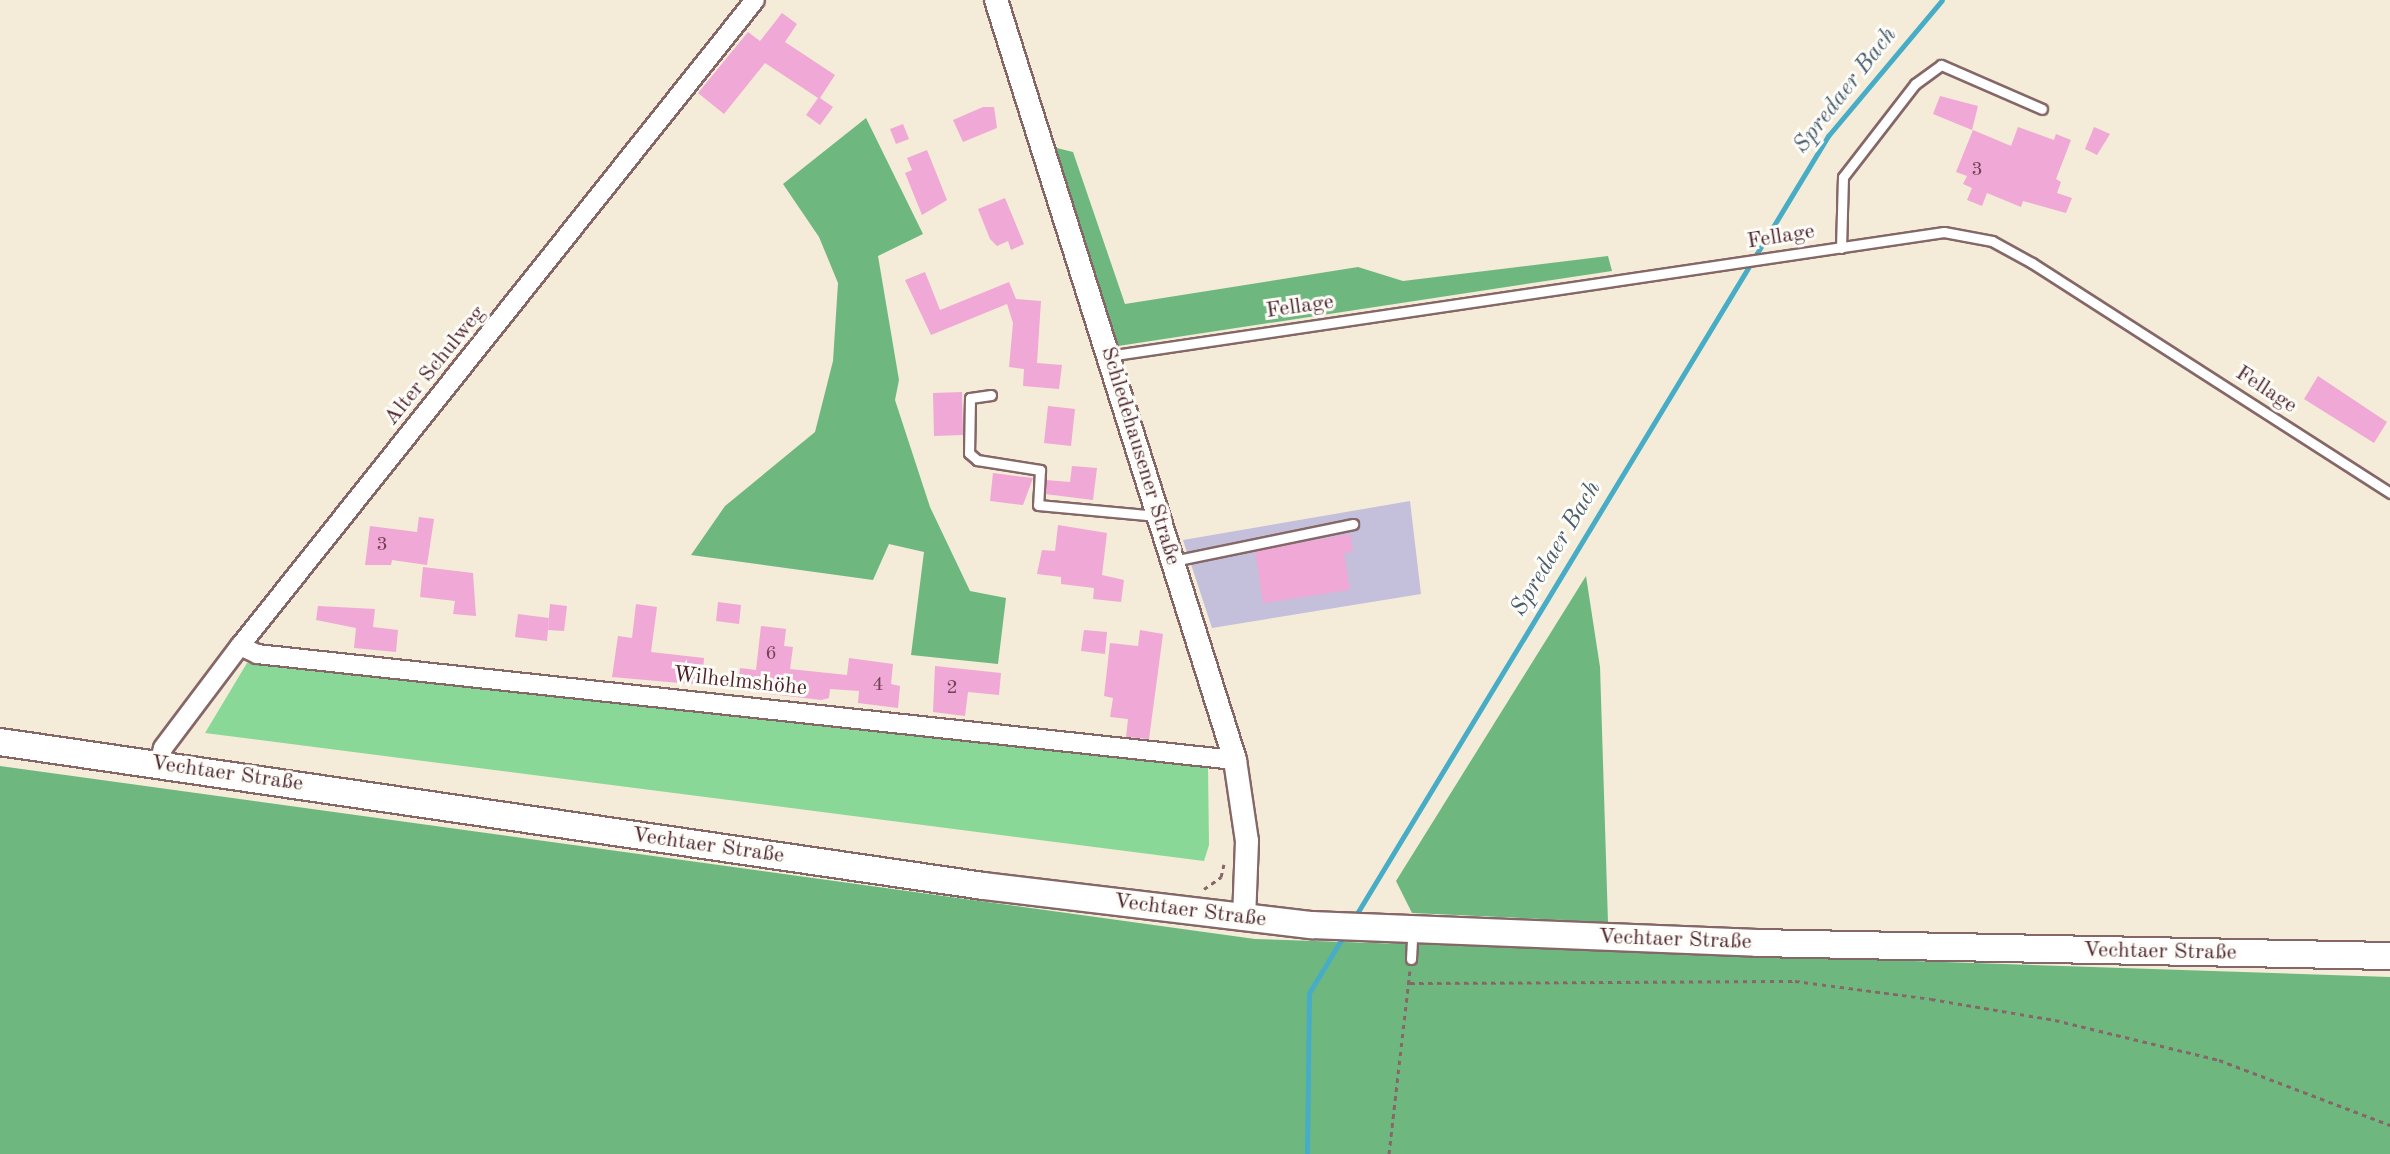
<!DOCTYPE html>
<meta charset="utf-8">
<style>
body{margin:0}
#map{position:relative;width:2390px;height:1154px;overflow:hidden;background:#f4ecd8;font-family:"Old Standard TT",serif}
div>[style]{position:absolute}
.industrial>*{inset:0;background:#c4c0db}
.green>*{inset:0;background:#89d897}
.forest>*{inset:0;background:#6eb880}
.stream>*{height:5px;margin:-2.5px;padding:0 2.5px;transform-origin:2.5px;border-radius:2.5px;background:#47acc6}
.building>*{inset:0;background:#f0a8d6}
.path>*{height:3px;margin-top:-1.5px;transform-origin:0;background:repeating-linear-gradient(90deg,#866768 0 4.5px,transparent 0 9px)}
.roads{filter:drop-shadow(2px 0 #866768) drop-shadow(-2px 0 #866768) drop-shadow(0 2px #866768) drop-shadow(0 -2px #866768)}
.service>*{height:9px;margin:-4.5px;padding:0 4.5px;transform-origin:4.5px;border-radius:4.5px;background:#fff}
.minor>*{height:18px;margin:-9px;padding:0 9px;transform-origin:9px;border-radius:9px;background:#fff}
.tertiary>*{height:22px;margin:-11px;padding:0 11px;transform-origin:11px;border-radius:11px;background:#fff}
.secondary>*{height:26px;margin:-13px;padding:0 13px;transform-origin:13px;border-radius:13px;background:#fff}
span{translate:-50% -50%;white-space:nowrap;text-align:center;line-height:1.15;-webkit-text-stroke:6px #fdfcf7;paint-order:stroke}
.number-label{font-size:20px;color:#744156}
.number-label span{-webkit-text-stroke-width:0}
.street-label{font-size:22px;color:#4a1f2b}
.water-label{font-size:24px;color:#495e71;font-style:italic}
</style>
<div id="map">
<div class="industrial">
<div style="clip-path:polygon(1410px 501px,1421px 594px,1212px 628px,1183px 540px)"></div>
</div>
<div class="green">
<div style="clip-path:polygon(247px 663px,1208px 768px,1209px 845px,1204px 861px,205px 733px)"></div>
</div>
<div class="forest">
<div style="clip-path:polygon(866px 118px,923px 234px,878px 256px,899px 380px,895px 400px,930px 507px,970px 591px,1006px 598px,998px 664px,911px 655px,924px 552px,889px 544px,873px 580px,691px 555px,725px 506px,815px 432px,833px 361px,838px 283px,819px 237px,783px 184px)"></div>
<div style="clip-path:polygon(1053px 147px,1073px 152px,1125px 304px,1358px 267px,1403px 281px,1608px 256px,1612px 271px,1118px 346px)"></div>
<div style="clip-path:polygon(1586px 576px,1600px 667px,1608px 922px,1412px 913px,1396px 881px)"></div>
<div style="clip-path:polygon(0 766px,1255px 939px,2390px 977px,2390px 1154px,0 1154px)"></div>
</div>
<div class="stream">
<div style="left:1353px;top:920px;width:917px;rotate:-58.79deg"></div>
<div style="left:1828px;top:136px;width:177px;rotate:-50deg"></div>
<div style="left:1307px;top:1154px;width:161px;rotate:-89.3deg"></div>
<div style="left:1309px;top:993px;width:68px;rotate:-58.9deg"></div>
</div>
<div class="building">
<div style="clip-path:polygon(782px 13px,797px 24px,785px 42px,835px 75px,820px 98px,833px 107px,820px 125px,806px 115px,818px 98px,765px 63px,724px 114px,698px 93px,748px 32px,760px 41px)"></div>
<div style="clip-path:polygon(1940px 96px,1978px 106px,1972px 130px,1933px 114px)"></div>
<div style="clip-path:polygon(983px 107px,994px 107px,997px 128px,963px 142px,953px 120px)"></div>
<div style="clip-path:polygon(903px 124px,909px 139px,896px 144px,890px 129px)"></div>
<div style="clip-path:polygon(2018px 127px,2054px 140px,2056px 134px,2071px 140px,2056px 179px,2061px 182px,2057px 193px,2072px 198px,2066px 213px,2023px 201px,2021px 207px,1987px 193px,1982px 206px,1967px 200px,1972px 188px,1963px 184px,1967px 176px,1956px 172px,1973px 130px,2011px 146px)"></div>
<div style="clip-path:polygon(2094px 127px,2110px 134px,2097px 155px,2085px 149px)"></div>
<div style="clip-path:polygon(927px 150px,947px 200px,922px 215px,905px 173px,912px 170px,907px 158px)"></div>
<div style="clip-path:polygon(1005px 198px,1024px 244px,1011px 250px,1008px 241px,997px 246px,990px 239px,978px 209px)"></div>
<div style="clip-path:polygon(925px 272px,940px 310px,1009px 282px,1016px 299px,1041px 301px,1037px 363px,1062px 365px,1059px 389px,1023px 386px,1024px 369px,1009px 367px,1013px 323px,1007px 304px,931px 335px,905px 280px)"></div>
<div style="clip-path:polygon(2318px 376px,2387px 422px,2374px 443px,2304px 399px)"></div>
<div style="clip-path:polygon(962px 392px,963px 435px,934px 436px,933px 393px)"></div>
<div style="clip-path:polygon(1048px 406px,1075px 409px,1071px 446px,1044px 443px)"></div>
<div style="clip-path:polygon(1072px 466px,1097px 468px,1093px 500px,1045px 494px,1046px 480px,1070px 482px)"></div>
<div style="clip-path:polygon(993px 473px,1033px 478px,1023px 505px,990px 501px)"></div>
<div style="clip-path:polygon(419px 517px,434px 519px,427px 565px,392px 560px,391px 565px,365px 565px,370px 526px,417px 532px)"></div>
<div style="clip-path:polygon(1058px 525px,1107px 533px,1102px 575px,1124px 580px,1121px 602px,1093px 599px,1094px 588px,1061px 584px,1061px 577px,1037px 574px,1042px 550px,1055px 551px)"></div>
<div style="clip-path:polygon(1350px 534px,1353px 552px,1344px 553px,1350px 590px,1263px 603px,1255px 551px)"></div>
<div style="clip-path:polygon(423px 567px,473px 573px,476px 616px,453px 614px,455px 601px,420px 597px)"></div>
<div style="clip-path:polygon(718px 602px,741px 605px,739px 624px,716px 621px)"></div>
<div style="clip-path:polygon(550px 604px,567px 606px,564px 631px,548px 630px)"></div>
<div style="clip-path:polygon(636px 604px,657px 607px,651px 652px,704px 658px,702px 685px,612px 677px,618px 636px,632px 638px)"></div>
<div style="clip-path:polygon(318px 606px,375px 609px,373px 627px,398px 630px,396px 652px,354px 648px,356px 628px,316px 620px)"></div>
<div style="clip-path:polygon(518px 614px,549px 618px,547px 641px,515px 637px)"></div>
<div style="clip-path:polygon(761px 626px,786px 629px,784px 646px,793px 647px,790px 669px,847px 675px,849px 658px,893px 664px,891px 684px,900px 686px,898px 708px,858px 703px,859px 691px,830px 689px,829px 698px,821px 700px,738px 690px,740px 668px,756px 670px)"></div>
<div style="clip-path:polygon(1084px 630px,1107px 632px,1105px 654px,1081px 651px)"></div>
<div style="clip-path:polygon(1140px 630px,1163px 634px,1149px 739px,1126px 737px,1128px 719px,1110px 717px,1113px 698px,1104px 696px,1110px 643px,1138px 646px)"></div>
<div style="clip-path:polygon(935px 666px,1001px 673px,999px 695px,968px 692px,965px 716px,933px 712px)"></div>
</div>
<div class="path">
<div style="left:1204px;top:889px;width:21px;rotate:-35deg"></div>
<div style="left:1221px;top:877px;width:13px;rotate:-77deg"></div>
<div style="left:1410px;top:983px;width:385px;rotate:-0.3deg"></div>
<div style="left:1795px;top:981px;width:137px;rotate:7.5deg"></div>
<div style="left:1931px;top:999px;width:126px;rotate:9.6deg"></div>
<div style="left:2055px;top:1020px;width:169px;rotate:13.7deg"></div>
<div style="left:2219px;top:1060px;width:183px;rotate:20.8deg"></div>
<div style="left:1389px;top:1154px;width:184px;rotate:-83.5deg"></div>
</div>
<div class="roads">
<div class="service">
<div style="left:1841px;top:248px;width:71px;rotate:-88.4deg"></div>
<div style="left:1843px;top:177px;width:118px;rotate:-52.3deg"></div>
<div style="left:1915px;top:84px;width:32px;rotate:-36deg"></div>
<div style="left:1941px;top:65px;width:110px;rotate:23.5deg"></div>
<div style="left:1108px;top:356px;width:845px;rotate:-8.44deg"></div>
<div style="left:1944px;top:232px;width:49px;rotate:10.6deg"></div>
<div style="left:1992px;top:241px;width:46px;rotate:28.8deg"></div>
<div style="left:2032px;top:263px;width:426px;rotate:32.7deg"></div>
<div style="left:991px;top:395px;width:21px;rotate:172deg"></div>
<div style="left:970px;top:398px;width:55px;rotate:91deg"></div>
<div style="left:969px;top:453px;width:11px;rotate:41deg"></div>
<div style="left:977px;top:460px;width:64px;rotate:9deg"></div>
<div style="left:1040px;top:470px;width:35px;rotate:93deg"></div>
<div style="left:1038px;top:505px;width:120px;rotate:5.3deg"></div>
<div style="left:1173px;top:561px;width:184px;rotate:-11.6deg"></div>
<div style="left:1411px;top:959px;width:19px;rotate:-87deg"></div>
</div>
<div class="minor">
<div style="left:240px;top:646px;width:19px;rotate:25deg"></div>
<div style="left:257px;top:654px;width:984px;rotate:6.19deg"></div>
<div style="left:159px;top:764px;width:16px;rotate:-76deg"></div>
<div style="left:163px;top:748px;width:128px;rotate:-53deg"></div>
<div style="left:240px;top:646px;width:826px;rotate:-51.44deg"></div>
</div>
<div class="tertiary">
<div style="left:996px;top:0;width:797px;rotate:72.54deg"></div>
<div style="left:1235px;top:760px;width:82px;rotate:81.6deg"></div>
<div style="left:1247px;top:841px;width:78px;rotate:92.2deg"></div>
</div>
<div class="secondary">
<div style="left:0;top:742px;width:993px;rotate:8.33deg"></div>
<div style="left:983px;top:886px;width:331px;rotate:6.8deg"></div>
<div style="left:1312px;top:925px;width:445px;rotate:2.3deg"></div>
<div style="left:1757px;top:943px;width:633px;rotate:1.18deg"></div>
</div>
</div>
<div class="number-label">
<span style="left:1977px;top:170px">3</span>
<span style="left:382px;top:545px">3</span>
<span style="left:771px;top:654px">6</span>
<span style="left:878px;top:685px">4</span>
<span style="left:952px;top:688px">2</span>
</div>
<div class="street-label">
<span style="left:1781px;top:237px;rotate:-9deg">Fellage</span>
<span style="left:1300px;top:307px;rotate:-8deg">Fellage</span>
<span style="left:435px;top:366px;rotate:-51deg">Alter Schulweg</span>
<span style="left:2266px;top:390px;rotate:33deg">Fellage</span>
<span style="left:1140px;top:456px;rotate:73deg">Schledehausener Straße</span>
<span style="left:740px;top:682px;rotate:6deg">Wilhelmshöhe</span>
<span style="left:227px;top:774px;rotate:8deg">Vechtaer Straße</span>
<span style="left:708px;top:846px;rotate:8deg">Vechtaer Straße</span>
<span style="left:1190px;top:911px;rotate:7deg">Vechtaer Straße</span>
<span style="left:1675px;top:940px;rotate:2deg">Vechtaer Straße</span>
<span style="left:2160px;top:952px;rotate:1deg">Vechtaer Straße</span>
</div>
<div class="water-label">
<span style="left:1846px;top:91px;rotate:-52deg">Spredaer Bach</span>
<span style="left:1557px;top:549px;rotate:-59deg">Spredaer Bach</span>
</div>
</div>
